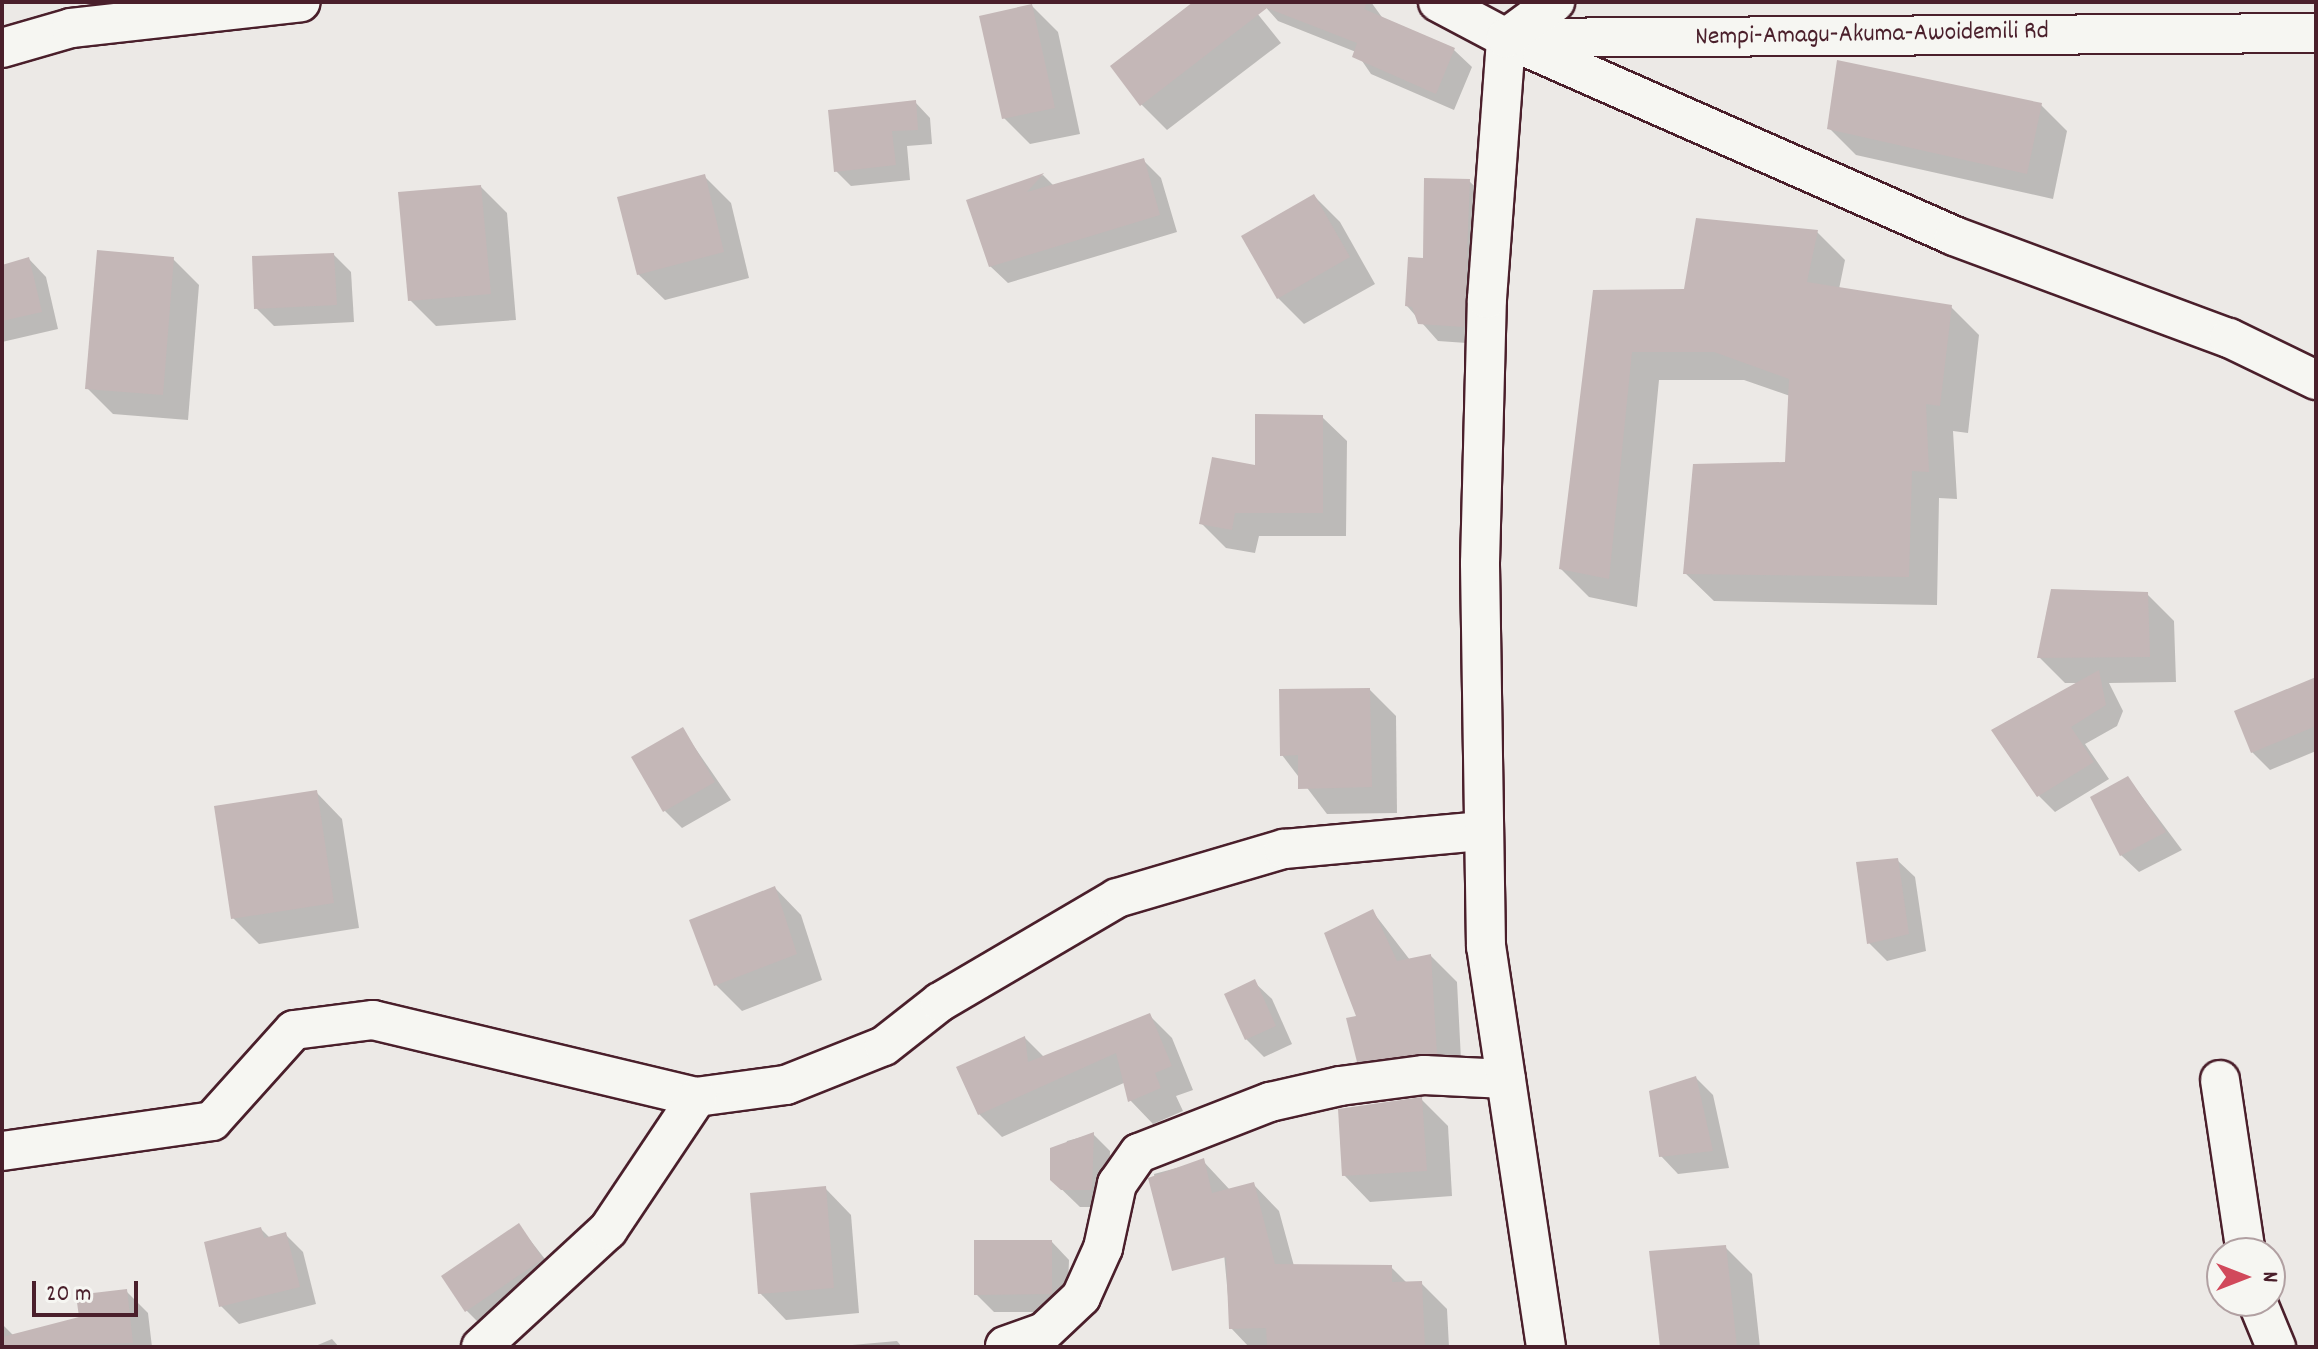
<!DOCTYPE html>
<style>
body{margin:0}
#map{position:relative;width:2318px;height:1349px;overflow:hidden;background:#ece9e6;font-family:Dekko,sans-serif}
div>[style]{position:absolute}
.shadow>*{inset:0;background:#0003}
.building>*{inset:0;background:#c4b7b7}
.roads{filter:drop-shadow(2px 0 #4a1f2b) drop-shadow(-2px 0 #4a1f2b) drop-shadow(0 2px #4a1f2b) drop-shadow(0 -2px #4a1f2b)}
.minor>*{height:38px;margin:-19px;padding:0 19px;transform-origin:19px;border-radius:19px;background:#f6f6f2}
span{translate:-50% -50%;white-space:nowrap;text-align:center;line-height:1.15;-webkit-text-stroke:6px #f6f6f2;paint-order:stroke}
.street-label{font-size:26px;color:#4a1f2b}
.frame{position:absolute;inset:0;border:4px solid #4a1f2b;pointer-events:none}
.north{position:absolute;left:2206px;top:1237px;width:80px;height:80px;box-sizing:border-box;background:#f6f6f2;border:2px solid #b1a0a2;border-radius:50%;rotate:90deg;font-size:22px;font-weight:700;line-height:32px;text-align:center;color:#4a1f2b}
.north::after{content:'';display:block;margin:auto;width:28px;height:36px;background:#d1495b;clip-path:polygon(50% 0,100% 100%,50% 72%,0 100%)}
.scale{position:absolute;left:32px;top:1281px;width:106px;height:36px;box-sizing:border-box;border:4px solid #4a1f2b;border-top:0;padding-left:10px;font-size:24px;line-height:28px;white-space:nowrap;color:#4a1f2b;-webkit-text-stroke:6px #f6f6f2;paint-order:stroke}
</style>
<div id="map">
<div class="shadow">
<div style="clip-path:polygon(1196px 2px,1248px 2px,1281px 43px,1167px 130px,1141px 104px)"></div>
<div style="clip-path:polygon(1261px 2px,1371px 2px,1384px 20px,1454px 50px,1472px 67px,1454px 110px,1371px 74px,1356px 52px,1278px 21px)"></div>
<div style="clip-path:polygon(1032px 6px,1058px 32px,1080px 134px,1030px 144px,1004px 118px)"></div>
<div style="clip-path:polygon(915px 102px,930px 118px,932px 144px,907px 146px,910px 180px,851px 186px,836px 171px)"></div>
<div style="clip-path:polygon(2041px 105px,2067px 131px,2053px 199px,1856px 155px,1829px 128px)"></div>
<div style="clip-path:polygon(1143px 160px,1161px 178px,1177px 232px,1008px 283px,990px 266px,968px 201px,1043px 175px,1054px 186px)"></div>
<div style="clip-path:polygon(704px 176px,731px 203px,749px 278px,665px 300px,638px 274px)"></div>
<div style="clip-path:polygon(1469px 181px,1487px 198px,1481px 344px,1438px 341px,1407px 306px)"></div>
<div style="clip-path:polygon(481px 187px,507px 213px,516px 320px,436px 326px,410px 300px)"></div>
<div style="clip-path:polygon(1314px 196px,1340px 222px,1375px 284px,1304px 324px,1278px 298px)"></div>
<div style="clip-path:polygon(1817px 232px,1845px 260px,1839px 289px,1951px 307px,1979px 335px,1968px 433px,1953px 431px,1957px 499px,1939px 498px,1937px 605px,1714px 601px,1685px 573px,1787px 464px,1790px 396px,1744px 380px,1659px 380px,1637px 607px,1589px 597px,1561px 569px,1595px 292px,1685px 291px)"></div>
<div style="clip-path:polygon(334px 255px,351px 272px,354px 322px,274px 326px,256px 308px)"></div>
<div style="clip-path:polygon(29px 259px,46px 277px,58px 329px,2px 342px,2px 267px)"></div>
<div style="clip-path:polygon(173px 259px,199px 285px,188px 420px,113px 414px,87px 388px)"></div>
<div style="clip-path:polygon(1322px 417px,1347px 441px,1346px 536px,1259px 536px,1255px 553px,1226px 548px,1202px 524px,1257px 467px)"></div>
<div style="clip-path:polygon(2147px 594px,2174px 621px,2176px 682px,2109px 683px,2123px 711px,2117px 726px,2085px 744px,2109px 779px,2055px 812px,2039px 796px,2080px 683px,2065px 683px,2039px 657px)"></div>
<div style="clip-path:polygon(2316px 679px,2316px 751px,2270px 770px,2252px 752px)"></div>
<div style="clip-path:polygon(1370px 690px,1396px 716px,1397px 813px,1327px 814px,1282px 755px)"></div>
<div style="clip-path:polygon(682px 729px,731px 800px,682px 828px,665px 811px)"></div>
<div style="clip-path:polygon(2128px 778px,2182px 850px,2139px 872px,2121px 855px)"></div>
<div style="clip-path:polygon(316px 792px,342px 819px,359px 928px,259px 944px,233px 918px)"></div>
<div style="clip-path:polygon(1897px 860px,1915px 877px,1926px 951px,1887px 961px,1869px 943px)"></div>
<div style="clip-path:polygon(775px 888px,801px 915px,822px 980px,742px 1011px,716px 985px)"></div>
<div style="clip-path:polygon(1373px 912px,1410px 960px,1431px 956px,1457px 982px,1462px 1079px,1385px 1087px,1359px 1061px)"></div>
<div style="clip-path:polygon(1254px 982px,1272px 999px,1292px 1044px,1264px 1057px,1246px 1039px)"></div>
<div style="clip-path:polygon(1149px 1015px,1172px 1038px,1193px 1090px,1176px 1096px,1183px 1111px,1153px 1124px,1130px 1100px,1126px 1082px,1002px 1137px,979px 1114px,1025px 1038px,1044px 1057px)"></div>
<div style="clip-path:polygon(1696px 1078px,1713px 1095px,1729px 1168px,1678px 1174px,1661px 1156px)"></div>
<div style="clip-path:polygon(1422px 1100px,1448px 1126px,1452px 1196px,1370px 1202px,1344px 1175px)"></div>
<div style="clip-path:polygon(1093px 1134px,1110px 1151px,1109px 1207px,1080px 1207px,1052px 1180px,1067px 1141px)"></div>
<div style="clip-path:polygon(1203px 1161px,1230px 1190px,1253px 1184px,1279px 1211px,1294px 1266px,1391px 1267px,1407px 1283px,1421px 1283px,1447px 1309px,1449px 1347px,1249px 1347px,1231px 1328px,1223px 1243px,1161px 1219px,1154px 1174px)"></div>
<div style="clip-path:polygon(825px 1188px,851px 1215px,859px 1313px,786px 1320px,760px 1293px)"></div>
<div style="clip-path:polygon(519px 1226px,559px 1277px,484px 1328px,466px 1310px)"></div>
<div style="clip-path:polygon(261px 1229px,270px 1238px,286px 1235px,303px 1252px,316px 1304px,239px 1324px,221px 1306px)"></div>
<div style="clip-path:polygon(1052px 1242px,1069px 1260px,1067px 1312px,994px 1312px,976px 1294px)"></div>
<div style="clip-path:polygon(1725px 1247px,1752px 1274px,1760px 1347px,1662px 1347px)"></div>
<div style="clip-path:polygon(126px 1291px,148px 1313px,152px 1347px,2px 1347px,2px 1324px,14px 1336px,81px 1319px)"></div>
<div style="clip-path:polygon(332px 1339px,339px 1347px,313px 1347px)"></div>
<div style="clip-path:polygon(897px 1341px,902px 1347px,852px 1347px,852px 1345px)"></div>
</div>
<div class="building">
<div style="clip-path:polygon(1193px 2px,1367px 2px,1364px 9px,1455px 48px,1436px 94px,1352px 57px,1357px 43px,1267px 8px,1140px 106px,1110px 66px)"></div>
<div style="clip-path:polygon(1032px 4px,1055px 108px,1002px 119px,979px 16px)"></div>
<div style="clip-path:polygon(1837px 60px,2042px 103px,2027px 174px,1827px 129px)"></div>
<div style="clip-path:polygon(916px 100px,918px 130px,892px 131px,896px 165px,834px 172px,828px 110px)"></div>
<div style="clip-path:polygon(1144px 158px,1160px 215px,989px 267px,966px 200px,1044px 173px,1027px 192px)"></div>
<div style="clip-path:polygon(705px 174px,724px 252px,637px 275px,617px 197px)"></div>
<div style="clip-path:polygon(1424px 178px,1470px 179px,1464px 327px,1418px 324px,1412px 307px,1405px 306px,1408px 257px,1423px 258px)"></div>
<div style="clip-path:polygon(481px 185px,491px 294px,408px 301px,398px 192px)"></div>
<div style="clip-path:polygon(1314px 194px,1350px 257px,1277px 299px,1241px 236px)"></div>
<div style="clip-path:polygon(1696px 218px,1818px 230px,1807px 282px,1952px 305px,1940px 406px,1926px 404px,1929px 472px,1912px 471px,1909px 577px,1683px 574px,1693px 464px,1785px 462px,1789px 379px,1714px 352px,1632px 352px,1609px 579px,1559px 569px,1593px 290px,1684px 289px)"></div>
<div style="clip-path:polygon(97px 250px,174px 257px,163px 395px,85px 389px)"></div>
<div style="clip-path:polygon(334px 253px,337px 305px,254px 309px,252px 256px)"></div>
<div style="clip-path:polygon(29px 257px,42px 312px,2px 321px,2px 265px)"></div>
<div style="clip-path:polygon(1255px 414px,1323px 415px,1323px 513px,1235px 513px,1232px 530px,1199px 524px,1212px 457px,1255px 465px)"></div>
<div style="clip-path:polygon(2051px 589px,2148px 592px,2150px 657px,2037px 658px)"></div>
<div style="clip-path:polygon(2099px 670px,2106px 705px,2071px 727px,2094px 762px,2037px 797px,1991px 730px)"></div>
<div style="clip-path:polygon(2316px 677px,2316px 726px,2251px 753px,2234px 711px)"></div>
<div style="clip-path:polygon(1370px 688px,1372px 787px,1298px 789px,1298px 755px,1280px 756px,1279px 689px)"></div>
<div style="clip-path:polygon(683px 727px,715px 782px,663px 812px,631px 757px)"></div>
<div style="clip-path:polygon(2128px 776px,2166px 832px,2120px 856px,2090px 797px)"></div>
<div style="clip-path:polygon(317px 790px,334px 903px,231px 919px,214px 806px)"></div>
<div style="clip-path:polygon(1898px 858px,1909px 934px,1867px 944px,1856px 862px)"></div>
<div style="clip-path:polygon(775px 886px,797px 954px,714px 986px,689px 920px)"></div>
<div style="clip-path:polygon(1373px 909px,1397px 961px,1431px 954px,1437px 1054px,1357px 1062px,1346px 1018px,1356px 1016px,1324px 933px)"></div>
<div style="clip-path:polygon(1255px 979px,1276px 1026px,1245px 1040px,1224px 994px)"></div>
<div style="clip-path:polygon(1150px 1013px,1172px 1066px,1155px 1073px,1161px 1088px,1128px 1102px,1116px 1053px,978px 1115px,956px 1067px,1025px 1036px,1028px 1062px)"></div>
<div style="clip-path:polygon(1696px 1076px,1713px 1151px,1659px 1157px,1649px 1091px)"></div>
<div style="clip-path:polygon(1422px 1097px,1427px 1171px,1342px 1176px,1338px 1109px)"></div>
<div style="clip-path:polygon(1094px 1132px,1092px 1190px,1061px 1190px,1050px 1180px,1050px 1148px)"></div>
<div style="clip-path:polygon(1204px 1158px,1212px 1193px,1254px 1182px,1275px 1264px,1392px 1265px,1392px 1282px,1422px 1281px,1425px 1347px,1267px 1345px,1266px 1328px,1229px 1329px,1226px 1257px,1172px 1271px,1148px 1178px)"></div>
<div style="clip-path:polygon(826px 1186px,834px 1288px,758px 1294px,750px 1193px)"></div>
<div style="clip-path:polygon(519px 1223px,543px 1259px,465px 1312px,441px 1276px)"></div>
<div style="clip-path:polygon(261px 1227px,264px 1238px,286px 1232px,300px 1287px,219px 1307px,204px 1242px)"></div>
<div style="clip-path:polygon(974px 1240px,1052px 1240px,1052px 1294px,974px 1295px)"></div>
<div style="clip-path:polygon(1726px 1245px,1737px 1347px,1660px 1347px,1649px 1251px)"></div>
<div style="clip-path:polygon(127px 1289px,133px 1343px,3px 1347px,2px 1337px,79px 1317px,76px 1295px)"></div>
</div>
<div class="roads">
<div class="minor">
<div style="left:1438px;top:2px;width:77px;rotate:27.9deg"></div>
<div style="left:1506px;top:38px;width:810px;rotate:-0.35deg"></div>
<div style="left:1519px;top:44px;width:475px;rotate:23.8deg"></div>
<div style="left:1954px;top:236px;width:293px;rotate:20.4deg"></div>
<div style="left:2229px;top:338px;width:97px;rotate:25.8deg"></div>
<div style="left:2px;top:48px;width:72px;rotate:-16.2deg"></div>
<div style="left:71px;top:28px;width:231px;rotate:-6.4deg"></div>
<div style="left:2220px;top:1080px;width:175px;rotate:81.5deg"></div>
<div style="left:2px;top:1151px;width:212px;rotate:-8.1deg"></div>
<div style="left:212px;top:1121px;width:122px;rotate:-48deg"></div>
<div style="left:294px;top:1030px;width:80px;rotate:-7.2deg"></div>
<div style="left:373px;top:1020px;width:333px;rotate:13.4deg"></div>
<div style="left:697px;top:1097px;width:90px;rotate:-7.7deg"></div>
<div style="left:786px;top:1085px;width:105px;rotate:-21.7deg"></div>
<div style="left:884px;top:1046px;width:71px;rotate:-38.2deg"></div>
<div style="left:940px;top:1002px;width:205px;rotate:-30.4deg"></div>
<div style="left:1117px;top:898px;width:174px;rotate:-16.4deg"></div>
<div style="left:1284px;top:849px;width:200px;rotate:-5.2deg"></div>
<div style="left:2257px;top:1301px;width:50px;rotate:67.6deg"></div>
<div style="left:1005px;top:1346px;width:41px;rotate:-19.7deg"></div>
<div style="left:1044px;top:1332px;width:51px;rotate:-43.4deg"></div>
<div style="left:1081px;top:1297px;width:54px;rotate:-65.8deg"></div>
<div style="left:1103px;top:1248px;width:66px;rotate:-77.7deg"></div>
<div style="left:1117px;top:1184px;width:38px;rotate:-55deg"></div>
<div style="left:1139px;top:1153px;width:141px;rotate:-21.3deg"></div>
<div style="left:1270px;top:1102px;width:72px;rotate:-12.9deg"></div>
<div style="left:1340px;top:1086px;width:85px;rotate:-7.5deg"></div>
<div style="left:1424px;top:1075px;width:82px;rotate:2.8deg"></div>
<div style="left:481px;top:1347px;width:173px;rotate:-42.7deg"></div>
<div style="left:608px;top:1230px;width:160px;rotate:-56.2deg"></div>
<div style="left:1546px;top:1347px;width:404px;rotate:-98.5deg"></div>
<div style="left:1486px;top:947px;width:384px;rotate:-90.9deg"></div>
<div style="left:1480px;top:563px;width:264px;rotate:-88.5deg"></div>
<div style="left:1487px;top:299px;width:262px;rotate:-85.8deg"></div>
<div style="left:1506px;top:38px;width:61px;rotate:-36.3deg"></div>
</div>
</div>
<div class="street-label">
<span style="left:1872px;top:35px;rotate:-1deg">Nempi-Amagu-Akuma-Awoidemili Rd</span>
</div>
<div class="frame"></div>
<div class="north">N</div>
<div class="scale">20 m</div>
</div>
